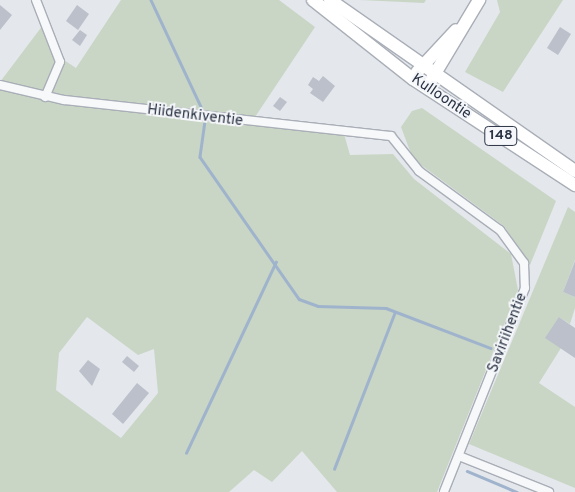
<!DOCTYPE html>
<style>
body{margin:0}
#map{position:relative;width:575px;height:492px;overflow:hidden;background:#e4e7ec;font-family:Overpass,sans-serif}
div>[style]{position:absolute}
.green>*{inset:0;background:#c9d6c5}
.stream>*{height:2.5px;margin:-1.25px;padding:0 1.25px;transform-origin:1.25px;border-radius:1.25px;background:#9fb4cc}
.building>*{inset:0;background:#bbc0ca}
.roads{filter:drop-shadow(1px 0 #a9aeb7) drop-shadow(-1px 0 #a9aeb7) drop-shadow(0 1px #a9aeb7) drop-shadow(0 -1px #a9aeb7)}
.street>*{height:8px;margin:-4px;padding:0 4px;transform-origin:4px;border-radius:4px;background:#f7f8fa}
.primary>*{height:12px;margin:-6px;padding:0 6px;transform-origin:6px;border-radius:6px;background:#fff}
span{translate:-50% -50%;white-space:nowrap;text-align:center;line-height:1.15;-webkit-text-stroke:4px #f4f6f9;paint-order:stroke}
.shield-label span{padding:1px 4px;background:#f4f6f9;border:1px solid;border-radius:4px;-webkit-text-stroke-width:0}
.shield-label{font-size:14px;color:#2b3445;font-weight:700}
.street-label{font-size:15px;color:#2b3445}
</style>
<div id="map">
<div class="green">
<div style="clip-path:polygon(evenodd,121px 0,279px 0,315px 27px,253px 120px,344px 134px,350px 155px,393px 154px,414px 179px,511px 254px,518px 290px,437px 492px,337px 492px,302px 451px,272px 482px,254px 470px,229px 492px,0 492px,0 82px,43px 25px,55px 54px,76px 68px,121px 0,87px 317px,138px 355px,154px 349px,158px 393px,121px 438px,56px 390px,59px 353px,87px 317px)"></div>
<div style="clip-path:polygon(360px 0,426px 0,424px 3px)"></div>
<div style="clip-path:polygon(497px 0,563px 0,503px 92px,465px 72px,500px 12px)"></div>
<div style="clip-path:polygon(422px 108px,556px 201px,530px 265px,504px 226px,413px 159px,401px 127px,412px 111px)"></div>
<div style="clip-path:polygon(568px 207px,575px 212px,575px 260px,563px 292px,575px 297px,575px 308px,570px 324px,559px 317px,561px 348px,539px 383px,575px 407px,575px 488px,469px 444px)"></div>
</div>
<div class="stream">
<div style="left:151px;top:0;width:123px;rotate:64.9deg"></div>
<div style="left:205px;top:121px;width:36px;rotate:98deg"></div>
<div style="left:200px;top:157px;width:173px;rotate:55.1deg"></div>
<div style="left:299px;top:299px;width:20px;rotate:20deg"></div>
<div style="left:318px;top:306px;width:68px;rotate:1.7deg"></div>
<div style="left:386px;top:308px;width:112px;rotate:20.9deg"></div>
<div style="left:186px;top:453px;width:211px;rotate:-64.8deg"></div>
<div style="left:334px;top:469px;width:168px;rotate:-68.8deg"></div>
<div style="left:467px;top:471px;width:54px;rotate:22.8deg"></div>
</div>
<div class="building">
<div style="clip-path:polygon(0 5px,12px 15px,0 30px)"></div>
<div style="clip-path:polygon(77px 5px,89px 14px,78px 30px,66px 21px)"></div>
<div style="clip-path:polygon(560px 27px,571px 34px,558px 55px,547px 48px)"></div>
<div style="clip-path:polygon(80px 30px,87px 35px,80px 46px,72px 40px)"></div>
<div style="clip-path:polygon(323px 76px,335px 86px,323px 102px,310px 93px,313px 89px,308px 85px,313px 77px,319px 81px)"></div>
<div style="clip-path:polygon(280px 97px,287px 102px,280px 111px,273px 106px)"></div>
<div style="clip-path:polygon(575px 261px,575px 297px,563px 292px)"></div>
<div style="clip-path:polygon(559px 317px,575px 328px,575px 358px,545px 338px)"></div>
<div style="clip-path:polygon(127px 356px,139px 366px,134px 372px,122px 362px)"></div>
<div style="clip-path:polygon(88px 360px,100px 369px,92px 386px,79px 371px)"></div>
<div style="clip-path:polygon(137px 383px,149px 393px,123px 424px,112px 414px)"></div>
</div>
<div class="roads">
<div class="street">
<div style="left:36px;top:0;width:66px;rotate:68.8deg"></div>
<div style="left:60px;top:62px;width:38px;rotate:113deg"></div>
<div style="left:0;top:85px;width:66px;rotate:13.2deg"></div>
<div style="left:64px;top:100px;width:329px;rotate:6.3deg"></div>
<div style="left:391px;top:136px;width:45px;rotate:51.3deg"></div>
<div style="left:419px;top:171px;width:100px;rotate:36.1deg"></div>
<div style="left:500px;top:230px;width:41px;rotate:54deg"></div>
<div style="left:524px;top:263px;width:25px;rotate:88deg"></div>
<div style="left:525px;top:288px;width:219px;rotate:111.7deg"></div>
<div style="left:459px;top:456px;width:97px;rotate:21.8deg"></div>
</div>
<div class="primary">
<div style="left:313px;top:0;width:127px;rotate:38.3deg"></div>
<div style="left:413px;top:79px;width:194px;rotate:33.2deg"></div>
<div style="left:330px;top:0;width:299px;rotate:34.9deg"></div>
<div style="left:417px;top:72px;width:57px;rotate:-47.1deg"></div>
<div style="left:430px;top:82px;width:96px;rotate:-59.1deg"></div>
</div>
</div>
<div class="shield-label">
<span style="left:501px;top:136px">148</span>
</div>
<div class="street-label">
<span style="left:441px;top:97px;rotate:34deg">Kulloontie</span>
<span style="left:195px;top:116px;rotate:7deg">Hiidenkiventie</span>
<span style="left:508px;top:333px;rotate:-69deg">Saviriihentie</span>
</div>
</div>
